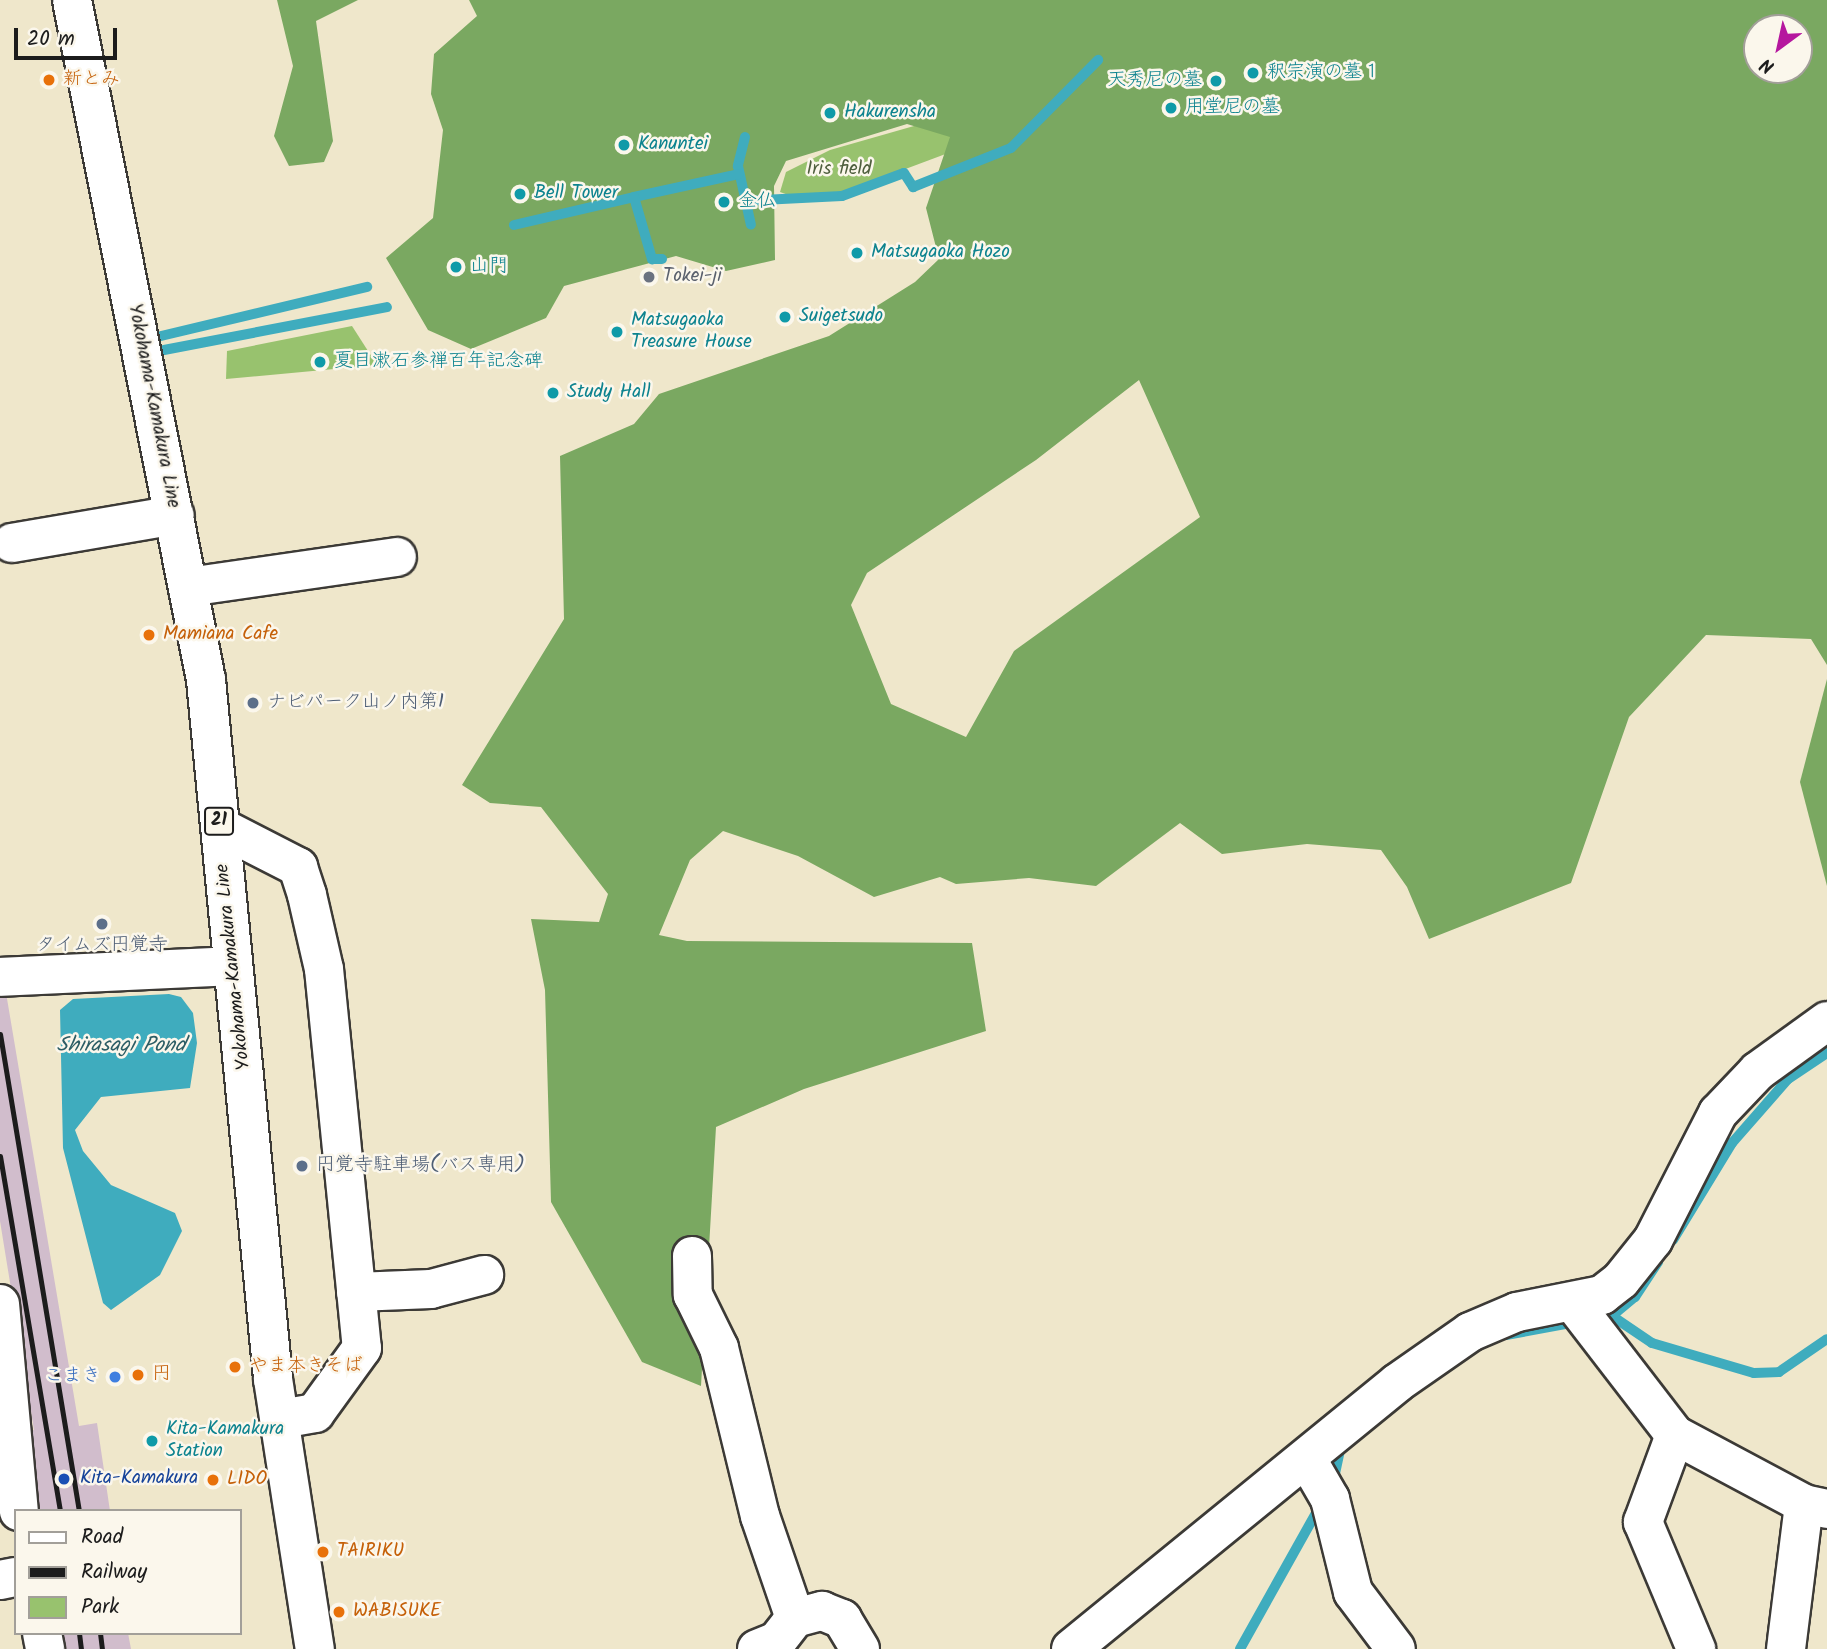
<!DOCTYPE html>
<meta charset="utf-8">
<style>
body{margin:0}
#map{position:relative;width:1827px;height:1649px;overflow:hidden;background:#efe7cb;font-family:Kalam,"Klee One",sans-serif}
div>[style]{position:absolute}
.industrial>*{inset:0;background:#d1bdcc}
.green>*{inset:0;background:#98c26e}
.forest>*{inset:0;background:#7aa861}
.water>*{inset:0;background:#3facbe}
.stream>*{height:10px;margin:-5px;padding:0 5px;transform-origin:5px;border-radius:5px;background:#3facbe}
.roads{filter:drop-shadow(2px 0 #3c3a36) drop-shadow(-2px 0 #3c3a36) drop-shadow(0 2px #3c3a36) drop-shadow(0 -2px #3c3a36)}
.minor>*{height:38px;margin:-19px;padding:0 19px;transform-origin:19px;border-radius:19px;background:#fff}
.major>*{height:38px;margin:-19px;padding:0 19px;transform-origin:19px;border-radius:19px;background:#fff}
.rail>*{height:5px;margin:-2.5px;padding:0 2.5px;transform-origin:2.5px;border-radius:2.5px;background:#1c1c1c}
.dots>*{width:19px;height:19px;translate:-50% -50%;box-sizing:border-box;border:4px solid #fbf7ec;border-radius:50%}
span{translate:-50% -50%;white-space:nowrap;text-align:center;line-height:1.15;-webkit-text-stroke:5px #fbf7ec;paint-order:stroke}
.shield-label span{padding:2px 5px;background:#fbf7ec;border:2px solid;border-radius:5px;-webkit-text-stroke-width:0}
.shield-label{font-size:18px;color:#1c1c1c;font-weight:700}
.culture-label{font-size:19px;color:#0d838f}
.left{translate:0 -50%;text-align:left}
.right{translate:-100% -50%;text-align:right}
.food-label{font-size:19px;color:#c56008}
.park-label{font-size:19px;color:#4e5e3d}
.worship-label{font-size:19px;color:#5b616d}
.street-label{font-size:19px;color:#1c1c1c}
.service-label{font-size:19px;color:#4e5e75}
.shop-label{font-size:19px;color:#366cbe}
.transit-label{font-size:19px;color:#164399}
.water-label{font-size:21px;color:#2c5d65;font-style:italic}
.legend{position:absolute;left:14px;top:1509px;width:228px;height:126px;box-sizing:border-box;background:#fbf7ec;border:2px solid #a29f99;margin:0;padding:9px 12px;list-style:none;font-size:21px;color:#1c1c1c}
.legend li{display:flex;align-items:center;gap:14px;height:35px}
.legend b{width:35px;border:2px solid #a29f99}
.north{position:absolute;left:1743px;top:14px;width:70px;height:70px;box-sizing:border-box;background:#fbf7ec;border:2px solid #a29f99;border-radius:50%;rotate:213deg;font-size:19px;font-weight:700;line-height:28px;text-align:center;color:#1c1c1c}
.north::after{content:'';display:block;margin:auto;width:24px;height:32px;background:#b5179e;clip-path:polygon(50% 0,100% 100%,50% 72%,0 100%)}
.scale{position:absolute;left:14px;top:28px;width:103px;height:32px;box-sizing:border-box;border:4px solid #1c1c1c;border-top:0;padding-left:9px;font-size:21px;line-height:24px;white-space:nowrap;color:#1c1c1c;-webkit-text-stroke:5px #fbf7ec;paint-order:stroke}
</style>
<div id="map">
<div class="industrial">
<div style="clip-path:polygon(0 957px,79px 1426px,97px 1423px,110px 1511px,35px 1511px,23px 1432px,34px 1430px,0 1221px)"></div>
<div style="clip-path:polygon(55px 1633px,128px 1633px,131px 1649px,58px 1649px)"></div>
</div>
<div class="green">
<div style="clip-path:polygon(970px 110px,991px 137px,844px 192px,800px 199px,780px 192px,786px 172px,830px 150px)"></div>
<div style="clip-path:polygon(352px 326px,377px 365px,226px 379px,227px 351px)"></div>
</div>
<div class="forest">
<div style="clip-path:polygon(277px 0,358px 0,316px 21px,333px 141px,324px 162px,289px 166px,274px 136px,293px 66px)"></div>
<div style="clip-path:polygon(evenodd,469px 0,1827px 0,1827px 665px,1811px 639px,1706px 635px,1629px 717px,1571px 883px,1429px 939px,1407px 887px,1381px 850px,1307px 844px,1222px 854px,1180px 823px,1096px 886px,1029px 878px,956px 884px,940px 877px,874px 897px,798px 856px,723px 831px,690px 860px,659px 935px,687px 941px,972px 943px,986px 1031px,804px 1089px,716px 1127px,701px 1386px,642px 1362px,551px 1202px,545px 990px,531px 919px,599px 922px,608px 894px,541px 807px,490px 803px,462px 785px,564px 619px,560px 456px,634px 424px,659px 394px,829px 336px,915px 282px,939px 259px,926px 208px,950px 137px,907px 124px,786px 161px,774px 186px,775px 260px,726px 271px,676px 256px,564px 286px,546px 318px,471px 349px,428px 330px,386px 258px,433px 218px,443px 130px,431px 94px,434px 54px,477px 16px,469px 0,1757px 28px,1799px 28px,1799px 70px,1757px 70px,1757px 28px,469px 0,1139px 380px,1200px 517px,1014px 651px,966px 737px,891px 704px,851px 605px,867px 573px,1036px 460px,1139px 380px)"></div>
<div style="clip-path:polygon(1827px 679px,1827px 886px,1800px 782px)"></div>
</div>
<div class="water">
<div style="clip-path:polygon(169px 994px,181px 997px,193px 1013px,197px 1043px,190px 1088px,101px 1097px,75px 1130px,83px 1151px,111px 1185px,175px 1213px,182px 1231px,160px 1275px,111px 1310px,103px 1303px,63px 1148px,60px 1010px,73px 999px)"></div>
</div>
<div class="stream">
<div style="left:745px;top:137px;width:30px;rotate:104deg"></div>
<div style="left:738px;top:166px;width:60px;rotate:77.6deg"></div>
<div style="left:634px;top:197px;width:107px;rotate:-12.4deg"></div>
<div style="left:745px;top:201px;width:97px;rotate:-3deg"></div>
<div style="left:842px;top:196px;width:66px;rotate:-20.4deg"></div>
<div style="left:904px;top:173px;width:17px;rotate:57deg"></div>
<div style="left:913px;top:187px;width:105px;rotate:-21.7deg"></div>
<div style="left:1011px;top:148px;width:124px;rotate:-45.3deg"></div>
<div style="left:514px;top:225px;width:123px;rotate:-13.1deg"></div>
<div style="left:634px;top:197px;width:65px;rotate:73.8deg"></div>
<div style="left:652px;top:259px;width:10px"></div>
<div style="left:161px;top:336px;width:212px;rotate:-13.4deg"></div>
<div style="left:164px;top:350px;width:227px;rotate:-10.9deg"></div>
<div style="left:1673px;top:1240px;width:114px;rotate:-58.7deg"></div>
<div style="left:1732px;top:1143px;width:85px;rotate:-48.8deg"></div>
<div style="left:1788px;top:1079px;width:47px;rotate:-33.7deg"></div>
<div style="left:1612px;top:1316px;width:48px;rotate:34deg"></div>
<div style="left:1652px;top:1343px;width:106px;rotate:16.4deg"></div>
<div style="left:1754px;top:1373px;width:25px;rotate:-2deg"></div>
<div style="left:1779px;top:1372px;width:58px;rotate:-34.5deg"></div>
<div style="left:1595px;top:1319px;width:17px;rotate:-10deg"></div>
<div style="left:1612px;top:1316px;width:30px;rotate:-40deg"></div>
<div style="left:1635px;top:1297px;width:42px;rotate:-56.7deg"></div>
<div style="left:1506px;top:1335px;width:71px;rotate:-10.5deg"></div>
<div style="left:1333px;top:1483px;width:40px;rotate:-78deg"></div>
<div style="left:1240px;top:1649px;width:164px;rotate:-60.8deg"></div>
</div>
<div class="roads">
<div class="minor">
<div style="left:12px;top:543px;width:165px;rotate:-9.7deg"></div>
<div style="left:188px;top:587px;width:211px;rotate:-8.2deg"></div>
<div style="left:220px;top:827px;width:88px;rotate:27.1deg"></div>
<div style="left:298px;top:867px;width:29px;rotate:72deg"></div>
<div style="left:307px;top:895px;width:76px;rotate:77.1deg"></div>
<div style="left:324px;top:969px;width:381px;rotate:84.3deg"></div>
<div style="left:362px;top:1348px;width:80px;rotate:125.9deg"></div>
<div style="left:315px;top:1413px;width:36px;rotate:170deg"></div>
<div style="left:0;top:977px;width:232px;rotate:-2.7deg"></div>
<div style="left:692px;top:1256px;width:39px;rotate:89deg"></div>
<div style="left:693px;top:1295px;width:59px;rotate:63.9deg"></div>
<div style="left:719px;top:1348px;width:173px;rotate:76.3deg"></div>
<div style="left:760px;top:1516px;width:108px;rotate:71.1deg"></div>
<div style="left:356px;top:1292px;width:75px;rotate:-2.3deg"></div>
<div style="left:431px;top:1289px;width:55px;rotate:-14.8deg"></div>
<div style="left:0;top:1304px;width:208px;rotate:84.8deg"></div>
<div style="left:1574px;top:1304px;width:165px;rotate:52.4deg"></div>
<div style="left:1675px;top:1435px;width:146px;rotate:28.1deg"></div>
<div style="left:1804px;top:1504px;width:24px;rotate:12deg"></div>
<div style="left:1675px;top:1435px;width:93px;rotate:110.2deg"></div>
<div style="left:1643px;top:1522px;width:138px;rotate:67.3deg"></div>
<div style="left:1308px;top:1461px;width:44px;rotate:59.9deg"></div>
<div style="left:1330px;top:1499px;width:96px;rotate:76.1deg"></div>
<div style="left:1353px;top:1592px;width:71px;rotate:53deg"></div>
<div style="left:0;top:1580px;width:16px;rotate:-11deg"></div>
<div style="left:42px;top:1633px;width:16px;rotate:79deg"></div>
<div style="left:757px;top:1649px;width:22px;rotate:-22deg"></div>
<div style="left:777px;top:1641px;width:29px;rotate:-52deg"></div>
<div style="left:795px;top:1618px;width:28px;rotate:-15deg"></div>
<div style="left:822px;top:1611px;width:22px;rotate:22deg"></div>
<div style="left:842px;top:1619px;width:35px;rotate:59deg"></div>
<div style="left:1071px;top:1649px;width:421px;rotate:-39.2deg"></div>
<div style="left:1397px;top:1383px;width:89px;rotate:-34.9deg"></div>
<div style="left:1470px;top:1332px;width:51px;rotate:-23.1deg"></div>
<div style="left:1517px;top:1312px;width:87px;rotate:-11.3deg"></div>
<div style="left:1602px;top:1295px;width:24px;rotate:-38deg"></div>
<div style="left:1621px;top:1280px;width:51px;rotate:-51.3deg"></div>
<div style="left:1653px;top:1240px;width:143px;rotate:-62.9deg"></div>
<div style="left:1718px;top:1113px;width:58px;rotate:-46.4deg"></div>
<div style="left:1758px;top:1071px;width:85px;rotate:-35.9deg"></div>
<div style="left:1786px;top:1649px;width:146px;rotate:-82.9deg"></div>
</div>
<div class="major">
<div style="left:72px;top:0;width:693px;rotate:78.85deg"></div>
<div style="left:206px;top:680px;width:702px;rotate:84.52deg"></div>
<div style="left:273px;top:1379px;width:273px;rotate:81.2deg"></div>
</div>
</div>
<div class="rail">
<div style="left:0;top:1034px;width:483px;rotate:80.6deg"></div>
<div style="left:0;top:1156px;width:360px;rotate:80.4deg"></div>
<div style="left:79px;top:1633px;width:16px;rotate:83deg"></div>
<div style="left:100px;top:1633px;width:16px;rotate:83deg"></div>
</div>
<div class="dots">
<div style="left:1253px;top:73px;background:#0f9aa8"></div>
<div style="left:49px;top:80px;background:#e8710a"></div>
<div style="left:1216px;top:81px;background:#0f9aa8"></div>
<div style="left:1171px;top:108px;background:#0f9aa8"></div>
<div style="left:830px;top:113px;background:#0f9aa8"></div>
<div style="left:624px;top:145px;background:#0f9aa8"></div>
<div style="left:520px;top:194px;background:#0f9aa8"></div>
<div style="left:724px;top:202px;background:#0f9aa8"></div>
<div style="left:857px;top:253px;background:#0f9aa8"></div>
<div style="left:456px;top:267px;background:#0f9aa8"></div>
<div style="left:649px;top:277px;background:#6b7280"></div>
<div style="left:785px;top:317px;background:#0f9aa8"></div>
<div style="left:617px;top:332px;background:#0f9aa8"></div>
<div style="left:320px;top:362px;background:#0f9aa8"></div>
<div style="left:553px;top:393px;background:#0f9aa8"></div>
<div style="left:149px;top:635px;background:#e8710a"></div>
<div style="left:253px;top:703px;background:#5c6f8a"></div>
<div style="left:102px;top:924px;background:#5c6f8a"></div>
<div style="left:302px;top:1166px;background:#5c6f8a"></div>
<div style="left:235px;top:1367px;background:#e8710a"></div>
<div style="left:138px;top:1375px;background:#e8710a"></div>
<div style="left:115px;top:1377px;background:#3f7fe0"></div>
<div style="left:152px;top:1441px;background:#0f9aa8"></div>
<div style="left:64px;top:1479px;background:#1a4fb4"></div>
<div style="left:213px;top:1480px;background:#e8710a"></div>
<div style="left:323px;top:1552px;background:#e8710a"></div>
<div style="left:339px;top:1612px;background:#e8710a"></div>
</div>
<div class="shield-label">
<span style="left:219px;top:821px">21</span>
</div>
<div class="culture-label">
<span class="left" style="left:1267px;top:73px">釈宗演の墓１</span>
<span class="right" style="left:1202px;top:81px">天秀尼の墓</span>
<span class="left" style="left:1185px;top:108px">用堂尼の墓</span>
<span class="left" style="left:844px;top:113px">Hakurensha</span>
<span class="left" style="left:638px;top:145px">Kanuntei</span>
<span class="left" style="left:534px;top:194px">Bell Tower</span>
<span class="left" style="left:738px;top:202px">金仏</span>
<span class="left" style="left:871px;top:253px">Matsugaoka Hozo</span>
<span class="left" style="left:470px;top:267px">山門</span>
<span class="left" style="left:799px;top:317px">Suigetsudo</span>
<span class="left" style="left:631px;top:332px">Matsugaoka<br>Treasure House</span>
<span class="left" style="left:334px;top:362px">夏目漱石参禅百年記念碑</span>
<span class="left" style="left:567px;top:393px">Study Hall</span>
<span class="left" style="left:166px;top:1441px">Kita-Kamakura<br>Station</span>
</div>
<div class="food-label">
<span class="left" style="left:63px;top:80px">新とみ</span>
<span class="left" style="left:163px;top:635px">Mamiana Cafe</span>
<span class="left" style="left:249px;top:1367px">やま本きそば</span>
<span class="left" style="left:152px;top:1375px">円</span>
<span class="left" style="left:227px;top:1480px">LIDO</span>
<span class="left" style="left:337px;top:1552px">TAIRIKU</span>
<span class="left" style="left:353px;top:1612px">WABISUKE</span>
</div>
<div class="park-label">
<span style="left:839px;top:170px">Iris field</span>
</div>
<div class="worship-label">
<span class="left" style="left:663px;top:277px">Tokei-ji</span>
</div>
<div class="street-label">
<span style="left:153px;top:406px;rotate:79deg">Yokohama-Kamakura Line</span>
<span style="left:234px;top:967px;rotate:-96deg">Yokohama-Kamakura Line</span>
</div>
<div class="service-label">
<span class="left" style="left:267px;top:703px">ナビパーク山ノ内第1</span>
<span style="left:102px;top:946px">タイムズ円覚寺</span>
<span class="left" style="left:316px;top:1166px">円覚寺駐車場(バス専用)</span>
</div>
<div class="shop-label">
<span class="right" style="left:101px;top:1377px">こまき</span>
</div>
<div class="transit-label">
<span class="left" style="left:80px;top:1479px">Kita-Kamakura</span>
</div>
<div class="water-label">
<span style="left:121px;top:1046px">Shirasagi Pond</span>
</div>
<ul class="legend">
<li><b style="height:9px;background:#fff"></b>Road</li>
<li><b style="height:9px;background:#1c1c1c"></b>Railway</li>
<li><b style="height:19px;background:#98c26e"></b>Park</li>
</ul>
<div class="north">N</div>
<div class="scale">20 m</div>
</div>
